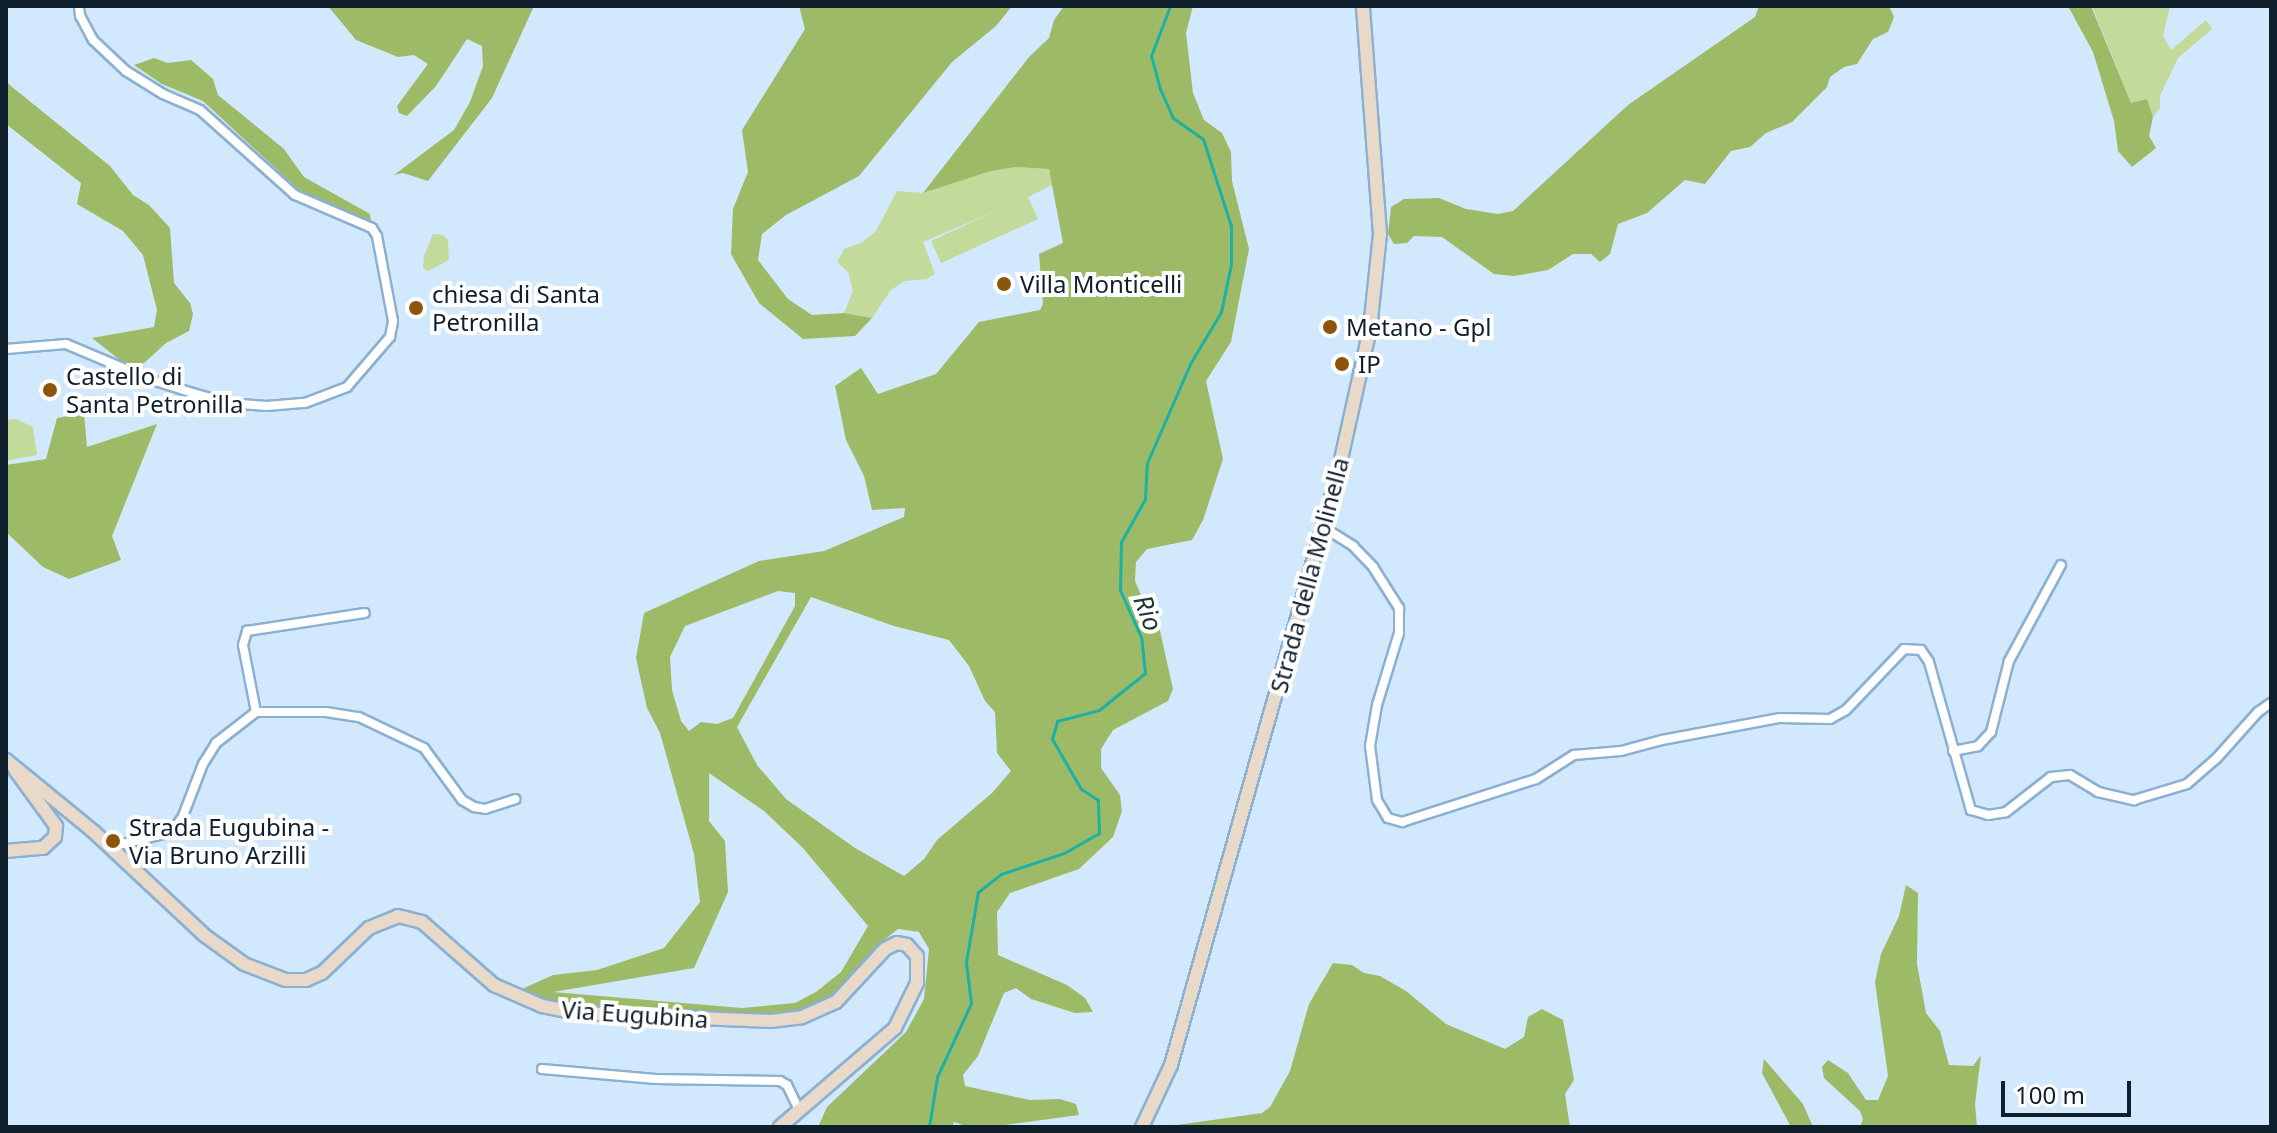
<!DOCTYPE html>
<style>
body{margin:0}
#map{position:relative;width:2277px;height:1133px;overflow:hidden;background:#d1e8fd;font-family:"Noto Sans",sans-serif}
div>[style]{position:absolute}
.green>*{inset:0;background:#c2db9a}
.forest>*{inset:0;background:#9dbb67}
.stream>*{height:3px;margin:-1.5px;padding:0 1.5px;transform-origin:1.5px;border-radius:1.5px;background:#1db0a4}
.roads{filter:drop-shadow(2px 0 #8ab0d2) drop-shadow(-2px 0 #8ab0d2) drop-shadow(0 2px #8ab0d2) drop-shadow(0 -2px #8ab0d2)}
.street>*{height:8px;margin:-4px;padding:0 4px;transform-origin:4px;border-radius:4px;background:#fff}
.secondary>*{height:12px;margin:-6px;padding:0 6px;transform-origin:6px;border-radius:6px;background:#e9d9c9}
.dots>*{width:22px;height:22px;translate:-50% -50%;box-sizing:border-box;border:4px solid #fff;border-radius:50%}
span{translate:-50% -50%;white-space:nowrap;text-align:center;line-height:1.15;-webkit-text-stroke:8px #fff;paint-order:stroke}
.poi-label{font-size:24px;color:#101f2c}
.left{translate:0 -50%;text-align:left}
.street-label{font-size:24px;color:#101f2c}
.water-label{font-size:26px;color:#203734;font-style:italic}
.frame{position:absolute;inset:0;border:8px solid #101f2c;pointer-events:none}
.scale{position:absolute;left:2001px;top:1081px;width:130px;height:36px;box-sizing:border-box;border:4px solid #101f2c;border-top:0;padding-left:10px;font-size:24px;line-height:28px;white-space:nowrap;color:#101f2c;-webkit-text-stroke:6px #fff;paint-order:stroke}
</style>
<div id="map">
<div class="green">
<div style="clip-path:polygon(2092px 6px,2170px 6px,2163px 36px,2171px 50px,2206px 20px,2212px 29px,2178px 58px,2160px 96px,2160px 108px,2153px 117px,2147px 99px,2131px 103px)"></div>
<div style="clip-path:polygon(1016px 167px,1049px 169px,1052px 185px,1028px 197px,1038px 219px,941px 263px,931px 241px,998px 210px,923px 242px,935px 274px,927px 279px,905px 281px,891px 290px,872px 318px,844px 313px,853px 291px,848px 272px,837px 262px,844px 249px,863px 242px,876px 231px,897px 191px,923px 193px,991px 171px)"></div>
<div style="clip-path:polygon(433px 234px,443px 235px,448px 240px,449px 260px,428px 271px,423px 268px,424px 256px)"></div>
<div style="clip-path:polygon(16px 419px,33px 427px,37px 455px,6px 461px,6px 420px)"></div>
</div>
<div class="forest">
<div style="clip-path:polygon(328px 6px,534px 6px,492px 98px,428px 181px,403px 173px,394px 175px,454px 130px,470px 102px,483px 66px,482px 46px,467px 39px,436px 86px,407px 116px,399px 113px,397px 106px,428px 64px,414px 55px,398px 57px,356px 40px)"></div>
<div style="clip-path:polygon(799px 6px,1012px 6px,996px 26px,952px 62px,859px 176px,786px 215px,762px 234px,758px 260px,788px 299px,812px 315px,844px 313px,872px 318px,855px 336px,803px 339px,759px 303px,731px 254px,733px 209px,748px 172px,742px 130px,805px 29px)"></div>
<div style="clip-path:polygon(evenodd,1064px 6px,1193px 6px,1186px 33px,1193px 93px,1204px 120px,1222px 133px,1231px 152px,1232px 181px,1249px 249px,1231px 342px,1206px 381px,1223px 459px,1203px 520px,1192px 540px,1147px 549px,1136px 562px,1135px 581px,1145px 605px,1158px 622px,1173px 689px,1168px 701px,1113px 730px,1101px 749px,1101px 768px,1120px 795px,1122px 811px,1113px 837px,1079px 869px,1010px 893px,997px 912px,998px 955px,1067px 985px,1085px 998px,1093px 1012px,1075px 1013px,1031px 999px,1016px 988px,1004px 993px,978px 1056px,963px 1075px,965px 1086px,1030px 1100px,1060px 1099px,1076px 1104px,1079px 1115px,989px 1127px,969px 1127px,954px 1122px,952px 1127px,818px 1127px,827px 1107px,906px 1032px,924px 999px,929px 949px,919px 932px,898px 929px,884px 940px,847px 986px,816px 1009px,745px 1016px,579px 1010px,530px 996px,522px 989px,553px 975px,597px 970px,664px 948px,700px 902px,694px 854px,660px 733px,647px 708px,636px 658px,644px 613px,759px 561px,824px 551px,904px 517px,905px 508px,872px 510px,864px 476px,846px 440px,835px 386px,861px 368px,878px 394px,936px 374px,979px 322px,1040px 310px,1043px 304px,1039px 254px,1063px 243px,1049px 169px,1016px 167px,991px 171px,923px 193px,1029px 57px,1049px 38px,1054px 20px,1064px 6px,778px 591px,795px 593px,795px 606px,733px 718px,717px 724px,701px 722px,689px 731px,681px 721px,672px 690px,670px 657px,685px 626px,778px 591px,1064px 6px,811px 597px,894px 626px,949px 640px,969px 666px,985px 701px,995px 712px,997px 753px,1011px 771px,992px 793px,937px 840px,924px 859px,904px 876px,855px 848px,786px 799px,757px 765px,737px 727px,811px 597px,1064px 6px,709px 773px,764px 811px,803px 848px,868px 926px,841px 972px,816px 992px,795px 1003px,742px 1008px,553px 992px,694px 968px,728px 892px,725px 841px,709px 821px,709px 773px)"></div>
<div style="clip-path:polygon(1759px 6px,1889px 6px,1894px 17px,1888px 32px,1873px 39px,1857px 64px,1844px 67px,1830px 77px,1827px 87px,1792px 122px,1766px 133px,1750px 147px,1731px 151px,1705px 184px,1685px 180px,1647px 213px,1618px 224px,1610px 254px,1600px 262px,1591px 254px,1573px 254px,1548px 270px,1514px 276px,1494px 274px,1442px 237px,1414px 236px,1407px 243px,1394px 244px,1388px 234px,1391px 207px,1404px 199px,1439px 198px,1466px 209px,1498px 214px,1513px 211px,1628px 105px,1755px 17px)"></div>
<div style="clip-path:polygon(2068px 6px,2091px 6px,2131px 103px,2147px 99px,2153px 117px,2149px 136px,2156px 148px,2132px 167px,2118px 151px,2114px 121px,2093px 52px)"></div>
<div style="clip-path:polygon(154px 58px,168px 63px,191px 60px,213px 79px,218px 95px,284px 149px,304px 177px,370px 214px,371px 222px,299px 190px,203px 101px,162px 84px,134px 65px)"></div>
<div style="clip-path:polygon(6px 82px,110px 166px,133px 195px,149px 205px,170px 228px,174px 283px,190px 303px,193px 314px,189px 331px,166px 343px,143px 364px,130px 368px,92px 338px,154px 327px,157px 310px,143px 255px,123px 231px,77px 204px,81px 183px,6px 124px)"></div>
<div style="clip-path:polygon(84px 413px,87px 447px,157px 424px,112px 536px,121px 560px,69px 579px,43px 567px,6px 532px,6px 465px,46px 459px,57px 418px)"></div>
<div style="clip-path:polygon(1906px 885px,1918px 893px,1917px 964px,1926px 1013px,1940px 1031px,1949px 1065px,1973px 1066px,1981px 1055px,1975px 1104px,1977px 1127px,1860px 1127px,1863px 1119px,1860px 1111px,1824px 1078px,1822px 1067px,1828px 1060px,1848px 1073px,1866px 1100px,1878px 1100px,1888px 1076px,1875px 982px,1881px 954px,1899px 916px)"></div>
<div style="clip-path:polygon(1333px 963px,1352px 965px,1364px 973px,1380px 976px,1406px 991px,1446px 1024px,1505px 1049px,1524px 1037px,1528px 1017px,1542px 1009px,1563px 1020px,1574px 1080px,1565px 1094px,1570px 1127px,1163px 1127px,1262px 1113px,1270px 1107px,1290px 1071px,1309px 1004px)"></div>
<div style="clip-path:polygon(1764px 1059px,1803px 1104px,1813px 1127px,1791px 1127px,1762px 1073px)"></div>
</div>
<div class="stream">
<div style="left:929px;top:1127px;width:51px;rotate:-80.9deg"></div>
<div style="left:937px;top:1077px;width:81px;rotate:-65.3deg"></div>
<div style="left:971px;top:1003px;width:41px;rotate:-97deg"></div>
<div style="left:966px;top:962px;width:71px;rotate:-80.3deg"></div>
<div style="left:978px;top:892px;width:29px;rotate:-38deg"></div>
<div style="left:1001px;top:874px;width:66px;rotate:-18.4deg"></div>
<div style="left:1064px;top:853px;width:40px;rotate:-29.7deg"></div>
<div style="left:1099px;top:833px;width:33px;rotate:-92deg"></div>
<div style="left:1098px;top:800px;width:20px;rotate:-147deg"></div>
<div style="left:1081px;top:789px;width:58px;rotate:-120.1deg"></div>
<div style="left:1052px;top:739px;width:19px;rotate:-74deg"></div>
<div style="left:1057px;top:721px;width:43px;rotate:-14.7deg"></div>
<div style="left:1099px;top:710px;width:59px;rotate:-38.8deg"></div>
<div style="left:1145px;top:673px;width:36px;rotate:-96deg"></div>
<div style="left:1141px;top:637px;width:51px;rotate:-114.1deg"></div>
<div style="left:1120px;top:590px;width:48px;rotate:-88.8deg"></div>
<div style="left:1121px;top:542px;width:49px;rotate:-60.8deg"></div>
<div style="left:1145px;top:499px;width:36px;rotate:-87deg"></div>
<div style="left:1147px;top:463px;width:110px;rotate:-66.5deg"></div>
<div style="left:1191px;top:362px;width:58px;rotate:-59deg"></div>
<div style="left:1221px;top:312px;width:49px;rotate:-78.2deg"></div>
<div style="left:1231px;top:264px;width:38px;rotate:-90deg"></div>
<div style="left:1231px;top:226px;width:91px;rotate:-107.8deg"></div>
<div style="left:1203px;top:139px;width:37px;rotate:-145deg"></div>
<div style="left:1173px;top:118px;width:32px;rotate:-114deg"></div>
<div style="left:1160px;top:89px;width:34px;rotate:-105deg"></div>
<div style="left:1151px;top:56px;width:53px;rotate:-69.2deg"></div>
</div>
<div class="roads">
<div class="street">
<div style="left:6px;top:349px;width:60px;rotate:-4.8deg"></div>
<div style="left:66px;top:344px;width:90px;rotate:22.9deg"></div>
<div style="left:149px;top:379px;width:46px;rotate:17.7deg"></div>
<div style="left:193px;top:393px;width:35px;rotate:16deg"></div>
<div style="left:227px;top:403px;width:40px;rotate:4.3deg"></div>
<div style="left:267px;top:406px;width:38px;rotate:-5deg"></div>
<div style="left:305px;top:403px;width:45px;rotate:-20.9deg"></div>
<div style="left:347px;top:387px;width:66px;rotate:-49.3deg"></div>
<div style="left:390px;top:337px;width:16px;rotate:-79deg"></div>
<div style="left:393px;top:321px;width:86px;rotate:-100.7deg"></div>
<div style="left:377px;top:236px;width:9px;rotate:-122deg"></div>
<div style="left:372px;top:228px;width:84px;rotate:-156.8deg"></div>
<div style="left:295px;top:195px;width:127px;rotate:-138.2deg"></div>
<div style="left:200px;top:110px;width:40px;rotate:-156.6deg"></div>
<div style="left:163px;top:94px;width:44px;rotate:-148.1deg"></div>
<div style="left:126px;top:71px;width:45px;rotate:-136.8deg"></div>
<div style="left:93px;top:40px;width:27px;rotate:-118deg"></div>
<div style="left:80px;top:16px;width:10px;rotate:-96deg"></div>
<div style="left:1323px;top:527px;width:36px;rotate:32deg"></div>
<div style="left:1353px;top:546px;width:29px;rotate:46deg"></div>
<div style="left:1373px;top:567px;width:49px;rotate:57.6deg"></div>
<div style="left:1399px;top:608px;width:25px;rotate:90deg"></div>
<div style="left:1399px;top:633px;width:75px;rotate:107deg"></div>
<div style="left:1377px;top:705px;width:42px;rotate:99.7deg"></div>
<div style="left:1370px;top:746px;width:54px;rotate:82.6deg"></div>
<div style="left:1377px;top:800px;width:21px;rotate:59deg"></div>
<div style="left:1388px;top:818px;width:15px;rotate:16deg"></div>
<div style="left:1402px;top:822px;width:141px;rotate:-17.8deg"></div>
<div style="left:1536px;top:779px;width:45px;rotate:-32.3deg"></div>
<div style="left:1574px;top:755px;width:47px;rotate:-4.9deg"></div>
<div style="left:1621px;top:751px;width:42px;rotate:-15deg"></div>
<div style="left:1662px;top:740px;width:120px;rotate:-10.6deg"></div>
<div style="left:1780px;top:718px;width:50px;rotate:1.1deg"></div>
<div style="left:1830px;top:719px;width:18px;rotate:-29deg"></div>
<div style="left:1846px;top:710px;width:84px;rotate:-46.4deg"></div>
<div style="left:1904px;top:649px;width:17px;rotate:3deg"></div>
<div style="left:1921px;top:650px;width:14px;rotate:56deg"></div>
<div style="left:1929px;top:662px;width:154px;rotate:74.2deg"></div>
<div style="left:1971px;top:810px;width:18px;rotate:16deg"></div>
<div style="left:1988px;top:815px;width:18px;rotate:-9deg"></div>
<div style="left:2006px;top:812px;width:57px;rotate:-37.9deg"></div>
<div style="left:2051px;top:777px;width:19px;rotate:-6deg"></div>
<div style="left:2070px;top:775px;width:33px;rotate:31deg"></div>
<div style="left:2098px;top:792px;width:37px;rotate:13deg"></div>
<div style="left:2134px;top:800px;width:55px;rotate:-16.8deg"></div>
<div style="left:2187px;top:784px;width:38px;rotate:-41deg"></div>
<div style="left:2216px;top:759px;width:63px;rotate:-48.2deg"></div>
<div style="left:2258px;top:712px;width:16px;rotate:-35deg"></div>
<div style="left:256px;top:712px;width:68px;rotate:-101deg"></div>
<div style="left:243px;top:645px;width:15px;rotate:-74deg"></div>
<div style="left:247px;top:631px;width:119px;rotate:-8.7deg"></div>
<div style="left:1953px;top:751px;width:25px;rotate:-11deg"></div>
<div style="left:1978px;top:746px;width:19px;rotate:-47deg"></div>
<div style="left:1991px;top:732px;width:73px;rotate:-75.8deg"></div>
<div style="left:2009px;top:661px;width:109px;rotate:-61.6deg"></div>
<div style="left:110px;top:847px;width:64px;rotate:-13.6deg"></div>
<div style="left:172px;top:832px;width:19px;rotate:-55deg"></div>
<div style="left:183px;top:816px;width:56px;rotate:-69deg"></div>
<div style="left:203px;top:764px;width:25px;rotate:-58deg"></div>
<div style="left:216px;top:743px;width:51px;rotate:-37.8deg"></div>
<div style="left:256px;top:712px;width:70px"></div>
<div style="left:326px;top:712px;width:33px;rotate:9deg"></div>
<div style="left:359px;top:717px;width:72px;rotate:25.5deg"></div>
<div style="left:424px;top:748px;width:64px;rotate:53.8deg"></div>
<div style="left:462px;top:800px;width:14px;rotate:30deg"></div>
<div style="left:474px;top:807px;width:11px;rotate:10deg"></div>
<div style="left:485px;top:809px;width:32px;rotate:-18deg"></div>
<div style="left:542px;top:1069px;width:114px;rotate:5deg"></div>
<div style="left:656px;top:1079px;width:124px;rotate:0.9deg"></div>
<div style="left:780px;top:1081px;width:8px;rotate:30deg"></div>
<div style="left:787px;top:1085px;width:28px;rotate:64deg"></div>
</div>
<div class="secondary">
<div style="left:6px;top:760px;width:114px;rotate:39.3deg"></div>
<div style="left:94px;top:832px;width:151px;rotate:43.1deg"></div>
<div style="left:204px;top:935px;width:49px;rotate:35.9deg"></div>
<div style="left:244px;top:964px;width:45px;rotate:20.9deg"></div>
<div style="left:286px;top:980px;width:20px"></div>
<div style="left:306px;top:980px;width:17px;rotate:-24deg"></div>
<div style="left:322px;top:973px;width:65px;rotate:-43.8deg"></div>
<div style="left:369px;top:928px;width:31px;rotate:-22deg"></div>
<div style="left:398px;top:916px;width:25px;rotate:14deg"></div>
<div style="left:422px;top:922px;width:96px;rotate:41.2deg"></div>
<div style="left:494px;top:985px;width:52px;rotate:23.6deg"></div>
<div style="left:542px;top:1006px;width:38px;rotate:11deg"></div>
<div style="left:579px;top:1013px;width:192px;rotate:2.4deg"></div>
<div style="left:771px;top:1021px;width:31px;rotate:-7deg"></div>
<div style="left:802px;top:1017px;width:37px;rotate:-24deg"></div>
<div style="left:836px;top:1002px;width:72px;rotate:-47.2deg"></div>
<div style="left:885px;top:949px;width:13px;rotate:-27deg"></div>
<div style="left:897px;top:943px;width:10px;rotate:11deg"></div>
<div style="left:907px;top:945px;width:15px;rotate:48deg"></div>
<div style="left:917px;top:956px;width:27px;rotate:90deg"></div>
<div style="left:917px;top:983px;width:50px;rotate:116.1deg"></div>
<div style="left:895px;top:1028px;width:152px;rotate:139.3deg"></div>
<div style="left:6px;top:851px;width:37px;rotate:-5deg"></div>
<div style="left:43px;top:848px;width:16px;rotate:-43deg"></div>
<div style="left:55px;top:837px;width:11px;rotate:-85deg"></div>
<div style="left:56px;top:826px;width:69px;rotate:-126.2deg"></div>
<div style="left:1142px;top:1127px;width:68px;rotate:-64.9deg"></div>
<div style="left:1171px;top:1065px;width:615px;rotate:-74.25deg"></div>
<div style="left:1338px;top:473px;width:148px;rotate:-77.5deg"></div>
<div style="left:1370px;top:329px;width:96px;rotate:-84deg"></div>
<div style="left:1380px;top:234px;width:229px;rotate:-94.3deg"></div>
</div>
</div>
<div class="dots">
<div style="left:1004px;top:284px;background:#8d550b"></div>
<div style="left:416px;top:308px;background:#8d550b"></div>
<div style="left:1330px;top:327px;background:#8d550b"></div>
<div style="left:1342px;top:364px;background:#8d550b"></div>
<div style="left:50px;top:390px;background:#8d550b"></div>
<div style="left:113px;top:841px;background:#8d550b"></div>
</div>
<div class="poi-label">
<span class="left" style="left:1020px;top:284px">Villa Monticelli</span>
<span class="left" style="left:432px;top:308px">chiesa di Santa<br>Petronilla</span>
<span class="left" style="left:1346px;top:327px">Metano - Gpl</span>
<span class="left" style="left:1358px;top:364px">IP</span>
<span class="left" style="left:66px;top:390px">Castello di<br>Santa Petronilla</span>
<span class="left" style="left:129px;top:841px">Strada Eugubina -<br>Via Bruno Arzilli</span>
</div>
<div class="street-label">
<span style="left:1309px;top:575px;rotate:-75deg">Strada della Molinella</span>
<span style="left:635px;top:1014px;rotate:4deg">Via Eugubina</span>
</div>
<div class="water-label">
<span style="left:1148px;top:613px;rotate:69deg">Rio</span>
</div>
<div class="frame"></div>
<div class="scale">100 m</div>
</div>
